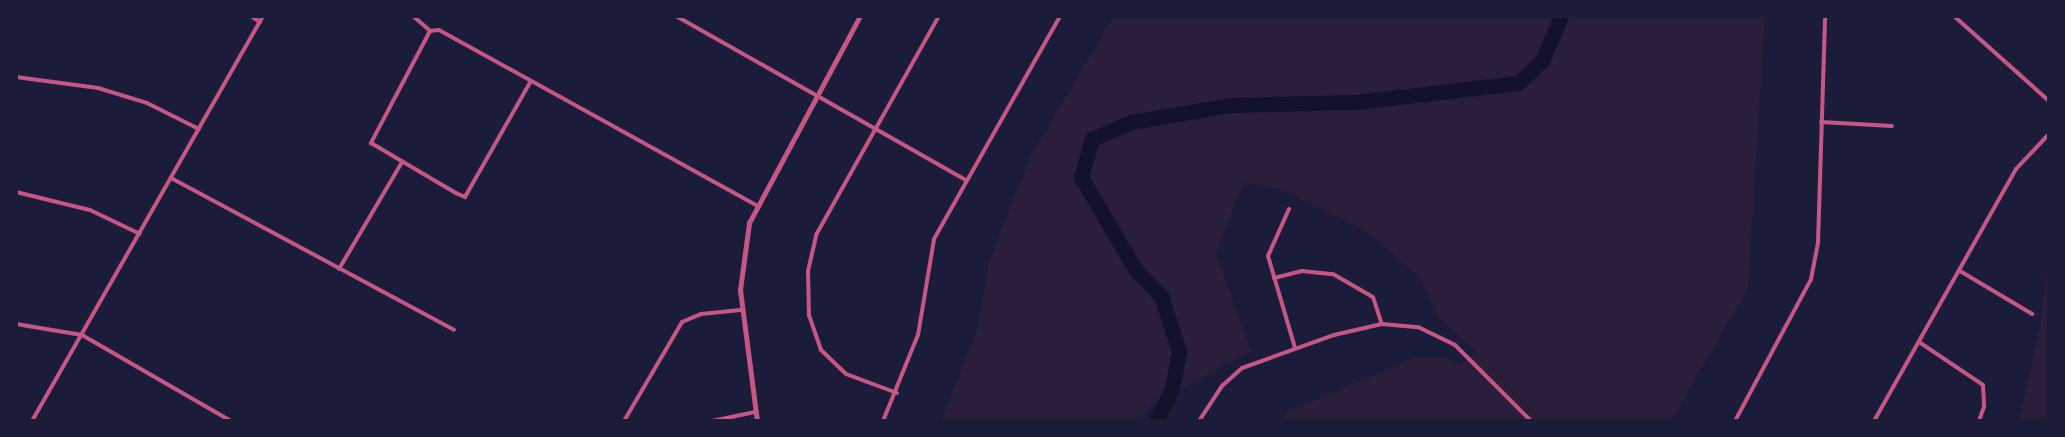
<!DOCTYPE html>
<style>
body{margin:0}
#map{position:relative;width:2065px;height:437px;overflow:hidden;background:#1b1b3a;font-family:"Varela Round",sans-serif}
div>[style]{position:absolute}
.green>*{inset:0;background:#2a1e3b}
.river>*{height:15px;margin:-7.5px;padding:0 7.5px;transform-origin:7.5px;border-radius:7.5px;background:#12122b}
.minor>*{height:4px;margin:-2px;padding:0 2px;transform-origin:2px;border-radius:2px;background:#c65784}
.tertiary>*{height:4.5px;margin:-2.25px;padding:0 2.25px;transform-origin:2.25px;border-radius:2.25px;background:#c65784}
span{translate:-50% -50%;white-space:nowrap;text-align:center;line-height:1.15;-webkit-text-stroke:5px #1b1b3a;paint-order:stroke}
.frame{position:absolute;inset:0;border:18px solid #1b1b3a;pointer-events:none}
</style>
<div id="map">
<div class="green">
<div style="clip-path:polygon(1114px 16px,1765px 16px,1748px 288px,1671px 421px,1279px 421px,1289px 411px,1415px 358px,1447px 358px,1460px 365px,1477px 352px,1440px 319px,1421px 279px,1371px 235px,1282px 189px,1243px 183px,1216px 254px,1251px 351px,1151px 405px,1141px 421px,941px 421px,977px 330px,989px 262px,1031px 155px)"></div>
<div style="clip-path:polygon(2049px 252px,2049px 421px,2019px 421px,2040px 327px)"></div>
</div>
<div class="river">
<div style="left:1156px;top:421px;width:37px;rotate:-64deg"></div>
<div style="left:1172px;top:388px;width:38px;rotate:-79deg"></div>
<div style="left:1179px;top:351px;width:58px;rotate:-108.1deg"></div>
<div style="left:1161px;top:296px;width:37px;rotate:-134deg"></div>
<div style="left:1135px;top:269px;width:107px;rotate:-120.4deg"></div>
<div style="left:1081px;top:177px;width:40px;rotate:-74deg"></div>
<div style="left:1092px;top:139px;width:43px;rotate:-23.6deg"></div>
<div style="left:1131px;top:122px;width:100px;rotate:-9.7deg"></div>
<div style="left:1230px;top:105px;width:126px;rotate:-1.4deg"></div>
<div style="left:1356px;top:102px;width:163px;rotate:-6.7deg"></div>
<div style="left:1518px;top:83px;width:33px;rotate:-43deg"></div>
<div style="left:1542px;top:61px;width:49px;rotate:-67.1deg"></div>
</div>
<div class="minor">
<div style="left:251px;top:16px;width:11px;rotate:34deg"></div>
<div style="left:413px;top:16px;width:23px;rotate:41deg"></div>
<div style="left:430px;top:31px;width:9px;rotate:-6deg"></div>
<div style="left:439px;top:30px;width:362px;rotate:28.9deg"></div>
<div style="left:676px;top:16px;width:333px;rotate:29.5deg"></div>
<div style="left:1954px;top:16px;width:127px;rotate:41.8deg"></div>
<div style="left:430px;top:31px;width:127px;rotate:117.8deg"></div>
<div style="left:371px;top:143px;width:99px;rotate:30.5deg"></div>
<div style="left:456px;top:193px;width:10px;rotate:24deg"></div>
<div style="left:465px;top:197px;width:133px;rotate:-60.4deg"></div>
<div style="left:16px;top:77px;width:83px;rotate:7.6deg"></div>
<div style="left:98px;top:88px;width:51px;rotate:17deg"></div>
<div style="left:147px;top:103px;width:58px;rotate:26.6deg"></div>
<div style="left:1821px;top:122px;width:71px;rotate:3.2deg"></div>
<div style="left:171px;top:178px;width:321px;rotate:28.2deg"></div>
<div style="left:16px;top:192px;width:76px;rotate:13.7deg"></div>
<div style="left:90px;top:210px;width:55px;rotate:25.6deg"></div>
<div style="left:1289px;top:209px;width:51px;rotate:114.1deg"></div>
<div style="left:1268px;top:256px;width:96px;rotate:73.6deg"></div>
<div style="left:339px;top:269px;width:124px;rotate:-59.5deg"></div>
<div style="left:1960px;top:271px;width:84px;rotate:30.8deg"></div>
<div style="left:1274px;top:278px;width:29px;rotate:-14deg"></div>
<div style="left:1302px;top:271px;width:31px;rotate:6deg"></div>
<div style="left:1333px;top:274px;width:46px;rotate:29.9deg"></div>
<div style="left:1373px;top:297px;width:28px;rotate:72deg"></div>
<div style="left:16px;top:324px;width:67px;rotate:9.5deg"></div>
<div style="left:82px;top:335px;width:172px;rotate:30deg"></div>
<div style="left:1919px;top:342px;width:77px;rotate:33.9deg"></div>
<div style="left:1983px;top:385px;width:22px;rotate:87deg"></div>
<div style="left:1984px;top:407px;width:15px;rotate:110deg"></div>
<div style="left:897px;top:393px;width:54px;rotate:-159.6deg"></div>
<div style="left:846px;top:374px;width:35px;rotate:-136deg"></div>
<div style="left:821px;top:350px;width:36px;rotate:-109deg"></div>
<div style="left:809px;top:316px;width:45px;rotate:-91.3deg"></div>
<div style="left:808px;top:271px;width:37px;rotate:-77deg"></div>
<div style="left:816px;top:235px;width:251px;rotate:-60.7deg"></div>
<div style="left:32px;top:421px;width:466px;rotate:-60.3deg"></div>
<div style="left:624px;top:421px;width:115px;rotate:-59.6deg"></div>
<div style="left:682px;top:322px;width:21px;rotate:-23deg"></div>
<div style="left:701px;top:314px;width:40px;rotate:-5.7deg"></div>
<div style="left:712px;top:421px;width:44px;rotate:-11.8deg"></div>
<div style="left:883px;top:421px;width:93px;rotate:-67.9deg"></div>
<div style="left:918px;top:335px;width:97px;rotate:-80.5deg"></div>
<div style="left:934px;top:239px;width:256px;rotate:-60.5deg"></div>
<div style="left:1199px;top:421px;width:42px;rotate:-56.7deg"></div>
<div style="left:1222px;top:386px;width:27px;rotate:-42deg"></div>
<div style="left:1242px;top:368px;width:98px;rotate:-19.7deg"></div>
<div style="left:1334px;top:335px;width:49px;rotate:-12.9deg"></div>
<div style="left:1382px;top:324px;width:36px;rotate:5deg"></div>
<div style="left:1418px;top:327px;width:41px;rotate:25.9deg"></div>
<div style="left:1455px;top:345px;width:107px;rotate:45deg"></div>
<div style="left:1735px;top:421px;width:161px;rotate:-61.8deg"></div>
<div style="left:1811px;top:279px;width:37px;rotate:-79deg"></div>
<div style="left:1818px;top:243px;width:227px;rotate:-88.2deg"></div>
<div style="left:1874px;top:421px;width:289px;rotate:-60.6deg"></div>
<div style="left:2016px;top:169px;width:48px;rotate:-46.7deg"></div>
</div>
<div class="tertiary">
<div style="left:757px;top:421px;width:132px;rotate:-97.4deg"></div>
<div style="left:740px;top:290px;width:68px;rotate:-82.3deg"></div>
<div style="left:749px;top:223px;width:235px;rotate:-61.8deg"></div>
</div>
<div class="frame"></div>
</div>
